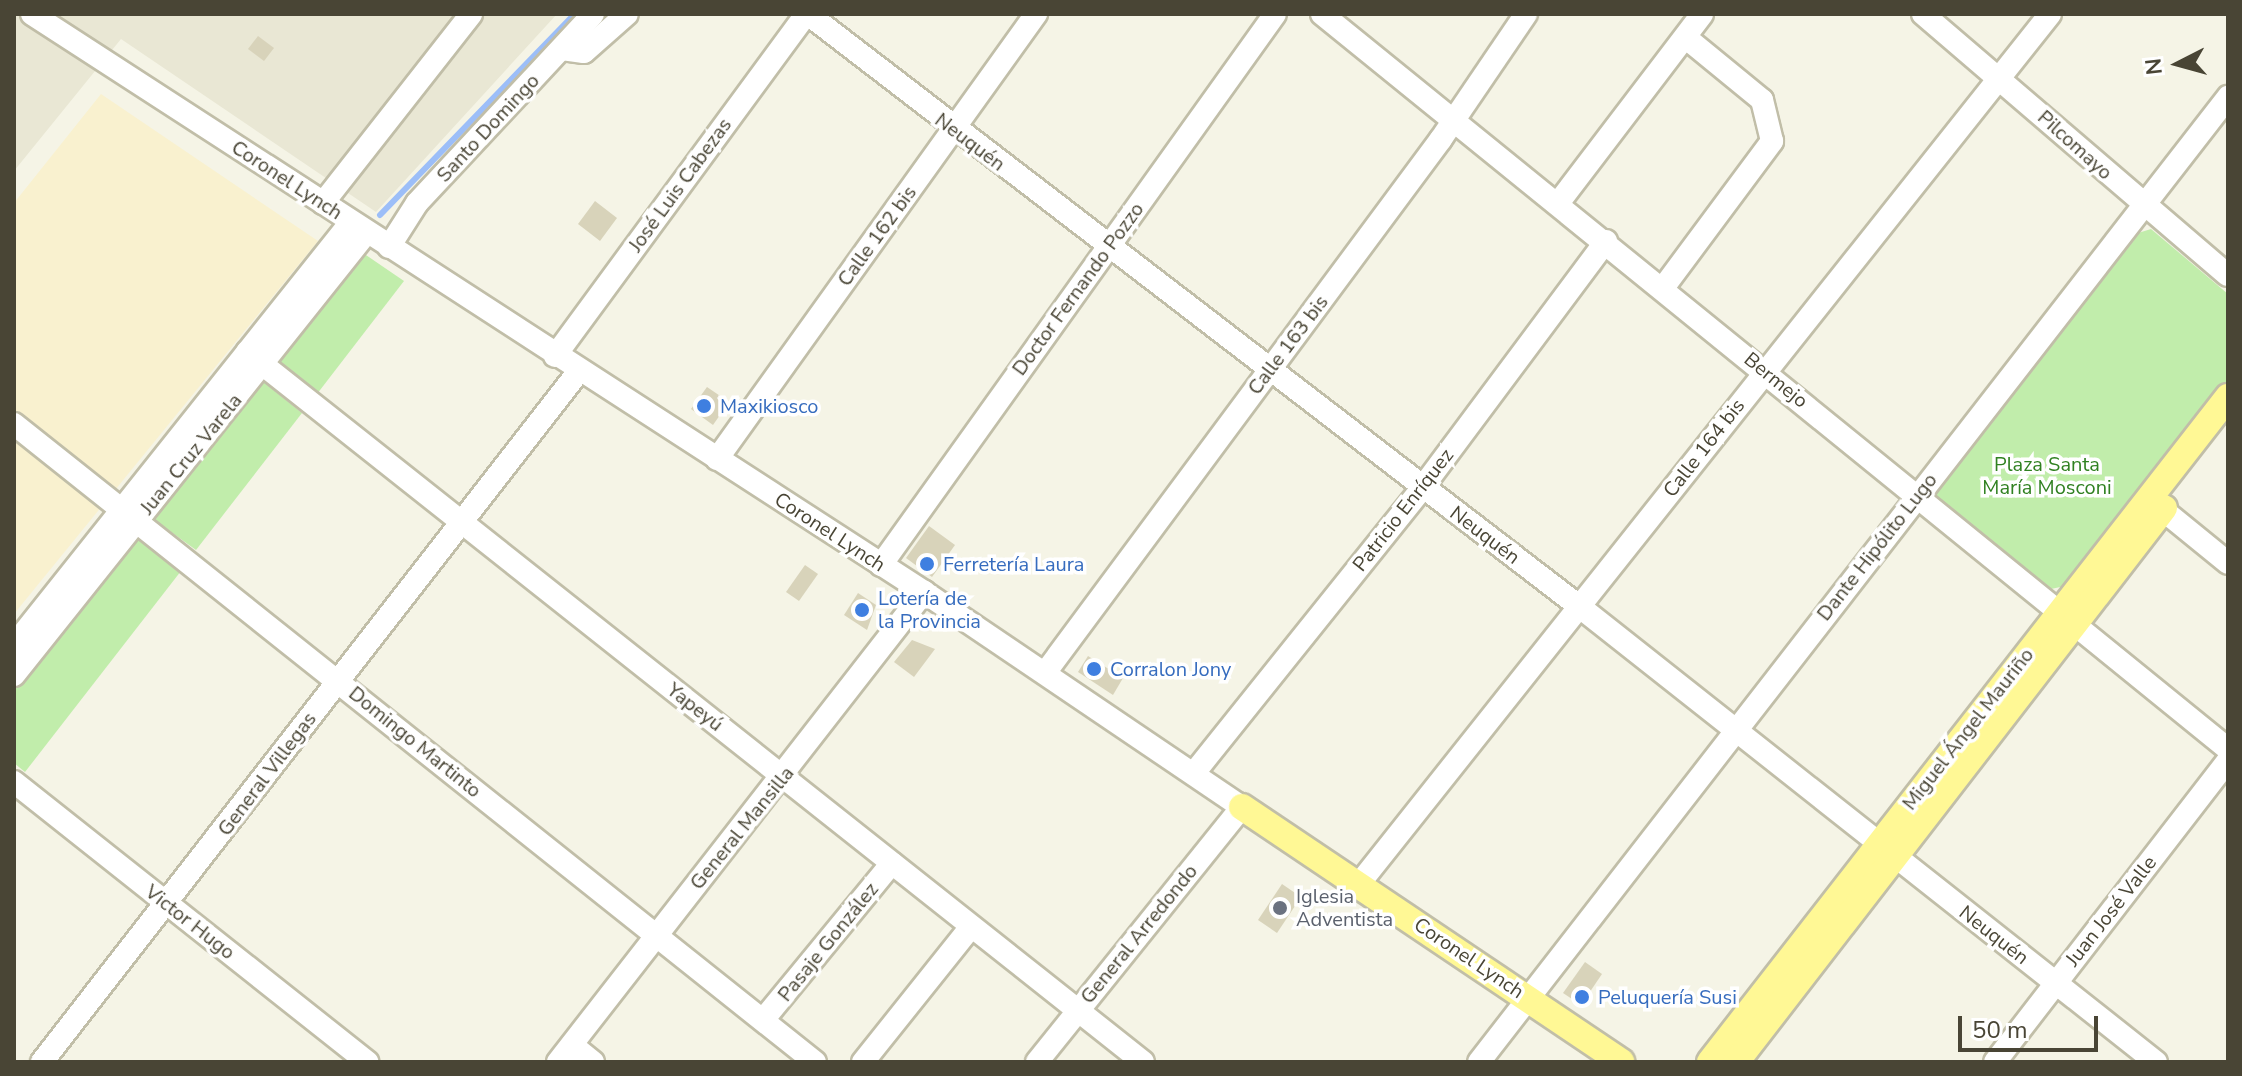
<!DOCTYPE html>
<meta charset="utf-8">
<style>
body{margin:0}
#map{position:relative;width:2242px;height:1076px;overflow:hidden;background:#f5f4e6;font-family:"Nunito Sans",sans-serif}
div>[style]{position:absolute}
.residential>*{inset:0;background:#e9e7d4}
.commercial>*{inset:0;background:#f9f1cf}
.green>*{inset:0;background:#c1edab}
.stream>*{height:6px;margin:-3px;padding:0 3px;transform-origin:3px;border-radius:3px;background:#9cbef8}
.building>*{inset:0;background:#d8d3ba}
.roads{filter:drop-shadow(2px 0 #c1bea8) drop-shadow(-2px 0 #c1bea8) drop-shadow(0 2px #c1bea8) drop-shadow(0 -2px #c1bea8)}
.minor>*{height:22px;margin:-11px;padding:0 11px;transform-origin:11px;border-radius:11px;background:#fff}
.major>*{height:26px;margin:-13px;padding:0 13px;transform-origin:13px;border-radius:13px;background:#fff895}
.dots>*{width:22px;height:22px;translate:-50% -50%;box-sizing:border-box;border:4px solid #fff;border-radius:50%}
span{translate:-50% -50%;white-space:nowrap;text-align:center;line-height:1.15;-webkit-text-stroke:7px #fff;paint-order:stroke}
.street-label{font-size:20px;color:#494535}
.shop-label{font-size:20px;color:#366cbe}
.left{translate:0 -50%;text-align:left}
.park-label{font-size:20px;color:#308121}
.worship-label{font-size:20px;color:#5b616d}
.frame{position:absolute;inset:0;border:16px solid #494535;pointer-events:none}
.north{position:absolute;left:2138px;top:24px;width:80px;height:80px;-webkit-text-stroke:6px #fff;paint-order:stroke;rotate:264deg;font-size:22px;font-weight:700;line-height:32px;text-align:center;color:#494535}
.north::after{content:'';display:block;margin:auto;width:28px;height:36px;background:#494535;clip-path:polygon(50% 0,100% 100%,50% 72%,0 100%)}
.scale{position:absolute;left:1958px;top:1016px;width:140px;height:36px;box-sizing:border-box;border:4px solid #494535;border-top:0;padding-left:10px;font-size:24px;line-height:28px;white-space:nowrap;color:#494535;-webkit-text-stroke:6px #fff;paint-order:stroke}
</style>
<div id="map">
<div class="residential">
<div style="clip-path:polygon(14px 14px,557px 14px,376px 212px,121px 39px,14px 171px)"></div>
</div>
<div class="commercial">
<div style="clip-path:polygon(101px 94px,318px 241px,14px 614px,14px 203px)"></div>
</div>
<div class="green">
<div style="clip-path:polygon(2151px 229px,2228px 294px,2228px 380px,2065px 586px,2051px 589px,1932px 493px,2135px 234px)"></div>
<div style="clip-path:polygon(363px 253px,404px 281px,317px 394px,276px 359px)"></div>
<div style="clip-path:polygon(260px 379px,302px 413px,196px 550px,149px 516px)"></div>
<div style="clip-path:polygon(136px 534px,181px 571px,25px 772px,14px 763px,14px 685px)"></div>
</div>
<div class="stream">
<div style="left:380px;top:215px;width:280px;rotate:-45.9deg"></div>
</div>
<div class="building">
<div style="clip-path:polygon(258px 36px,274px 48px,264px 61px,248px 49px)"></div>
<div style="clip-path:polygon(595px 201px,617px 218px,600px 241px,578px 224px)"></div>
<div style="clip-path:polygon(707px 387px,729px 402px,713px 425px,691px 409px)"></div>
<div style="clip-path:polygon(929px 526px,955px 545px,932px 577px,906px 558px)"></div>
<div style="clip-path:polygon(805px 565px,818px 574px,799px 601px,786px 592px)"></div>
<div style="clip-path:polygon(858px 593px,876px 605px,867px 630px,844px 615px)"></div>
<div style="clip-path:polygon(912px 640px,935px 649px,914px 677px,894px 662px)"></div>
<div style="clip-path:polygon(1088px 656px,1123px 678px,1113px 695px,1078px 672px)"></div>
<div style="clip-path:polygon(1282px 884px,1301px 897px,1277px 933px,1258px 920px)"></div>
<div style="clip-path:polygon(1585px 962px,1602px 974px,1581px 1005px,1563px 993px)"></div>
</div>
<div class="roads">
<div class="minor">
<div style="left:32px;top:14px;width:1063px;rotate:32.94deg"></div>
<div style="left:924px;top:592px;width:384px;rotate:34.1deg"></div>
<div style="left:1242px;top:807px;width:327px;rotate:128.8deg"></div>
<div style="left:808px;top:14px;width:973px;rotate:37.53deg"></div>
<div style="left:1580px;top:607px;width:734px;rotate:38.31deg"></div>
<div style="left:1322px;top:14px;width:1167px;rotate:39.05deg"></div>
<div style="left:1923px;top:14px;width:401px;rotate:40.6deg"></div>
<div style="left:562px;top:49px;width:22px;rotate:8deg"></div>
<div style="left:584px;top:52px;width:57px;rotate:-41.5deg"></div>
<div style="left:1559px;top:202px;width:236px;rotate:-52.7deg"></div>
<div style="left:323px;top:203px;width:240px;rotate:-51.9deg"></div>
<div style="left:389px;top:247px;width:52px;rotate:-57.5deg"></div>
<div style="left:417px;top:203px;width:258px;rotate:-47deg"></div>
<div style="left:1663px;top:288px;width:183px;rotate:-53.4deg"></div>
<div style="left:1772px;top:141px;width:42px;rotate:-103.7deg"></div>
<div style="left:1762px;top:100px;width:99px;rotate:-140.7deg"></div>
<div style="left:247px;top:352px;width:1143px;rotate:38.39deg"></div>
<div style="left:555px;top:356px;width:424px;rotate:-53.7deg"></div>
<div style="left:14px;top:424px;width:1024px;rotate:38.54deg"></div>
<div style="left:717px;top:459px;width:548px;rotate:-54.37deg"></div>
<div style="left:2163px;top:510px;width:84px;rotate:39.2deg"></div>
<div style="left:881px;top:565px;width:677px;rotate:-54.43deg"></div>
<div style="left:14px;top:645px;width:541px;rotate:-51.46deg"></div>
<div style="left:1045px;top:673px;width:665px;rotate:-53.44deg"></div>
<div style="left:1441px;top:139px;width:151px;rotate:-55.8deg"></div>
<div style="left:14px;top:675px;width:566px;rotate:-51.45deg"></div>
<div style="left:1194px;top:773px;width:365px;rotate:-51.3deg"></div>
<div style="left:1422px;top:488px;width:308px;rotate:-53.3deg"></div>
<div style="left:14px;top:782px;width:451px;rotate:38.4deg"></div>
<div style="left:1359px;top:884px;width:1111px;rotate:-51.54deg"></div>
<div style="left:763px;top:1020px;width:203px;rotate:-50.6deg"></div>
<div style="left:572px;top:1045px;width:27px;rotate:39deg"></div>
<div style="left:42px;top:1062px;width:875px;rotate:-52.15deg"></div>
<div style="left:558px;top:1062px;width:596px;rotate:-52.09deg"></div>
<div style="left:863px;top:1062px;width:171px;rotate:-51.4deg"></div>
<div style="left:1479px;top:1062px;width:1222px;rotate:-52.18deg"></div>
<div style="left:1995px;top:1062px;width:381px;rotate:-52.3deg"></div>
</div>
<div class="major">
<div style="left:1242px;top:807px;width:457px;rotate:33.9deg"></div>
<div style="left:1710px;top:1062px;width:843px;rotate:-52.08deg"></div>
<div style="left:1736px;top:1062px;width:700px;rotate:-52.31deg"></div>
</div>
</div>
<div class="dots">
<div style="left:704px;top:406px;background:#3f7fe0"></div>
<div style="left:927px;top:564px;background:#3f7fe0"></div>
<div style="left:862px;top:610px;background:#3f7fe0"></div>
<div style="left:1094px;top:669px;background:#3f7fe0"></div>
<div style="left:1280px;top:908px;background:#6b7280"></div>
<div style="left:1582px;top:997px;background:#3f7fe0"></div>
</div>
<div class="street-label">
<span style="left:488px;top:128px;rotate:-47deg">Santo Domingo</span>
<span style="left:970px;top:142px;rotate:37deg">Neuquén</span>
<span style="left:2075px;top:145px;rotate:42deg">Pilcomayo</span>
<span style="left:287px;top:180px;rotate:33deg">Coronel Lynch</span>
<span style="left:680px;top:185px;rotate:-54deg">José Luis Cabezas</span>
<span style="left:877px;top:236px;rotate:-54deg">Calle 162 bis</span>
<span style="left:1078px;top:289px;rotate:-54deg">Doctor Fernando Pozzo</span>
<span style="left:1288px;top:345px;rotate:-53deg">Calle 163 bis</span>
<span style="left:1776px;top:380px;rotate:39deg">Bermejo</span>
<span style="left:1704px;top:448px;rotate:-52deg">Calle 164 bis</span>
<span style="left:191px;top:454px;rotate:-51deg">Juan Cruz Varela</span>
<span style="left:1403px;top:510px;rotate:-52deg">Patricio Enríquez</span>
<span style="left:830px;top:532px;rotate:33deg">Coronel Lynch</span>
<span style="left:1485px;top:535px;rotate:37deg">Neuquén</span>
<span style="left:1877px;top:547px;rotate:-52deg">Dante Hipólito Lugo</span>
<span style="left:695px;top:707px;rotate:38deg">Yapeyú</span>
<span style="left:1968px;top:729px;rotate:-52deg">Miguel Ángel Mauriño</span>
<span style="left:415px;top:742px;rotate:39deg">Domingo Martinto</span>
<span style="left:267px;top:774px;rotate:-53deg">General Villegas</span>
<span style="left:742px;top:828px;rotate:-51deg">General Mansilla</span>
<span style="left:2111px;top:911px;rotate:-52deg">Juan José Valle</span>
<span style="left:190px;top:922px;rotate:38deg">Victor Hugo</span>
<span style="left:1139px;top:934px;rotate:-51deg">General Arredondo</span>
<span style="left:1994px;top:935px;rotate:38deg">Neuquén</span>
<span style="left:828px;top:942px;rotate:-51deg">Pasaje González</span>
<span style="left:1469px;top:958px;rotate:34deg">Coronel Lynch</span>
</div>
<div class="shop-label">
<span class="left" style="left:720px;top:406px">Maxikiosco</span>
<span class="left" style="left:943px;top:564px">Ferretería Laura</span>
<span class="left" style="left:878px;top:610px">Lotería de<br>la Provincia</span>
<span class="left" style="left:1110px;top:669px">Corralon Jony</span>
<span class="left" style="left:1598px;top:997px">Peluquería Susi</span>
</div>
<div class="park-label">
<span style="left:2047px;top:476px">Plaza Santa<br>María Mosconi</span>
</div>
<div class="worship-label">
<span class="left" style="left:1296px;top:908px">Iglesia<br>Adventista</span>
</div>
<div class="frame"></div>
<div class="north">N</div>
<div class="scale">50 m</div>
</div>
